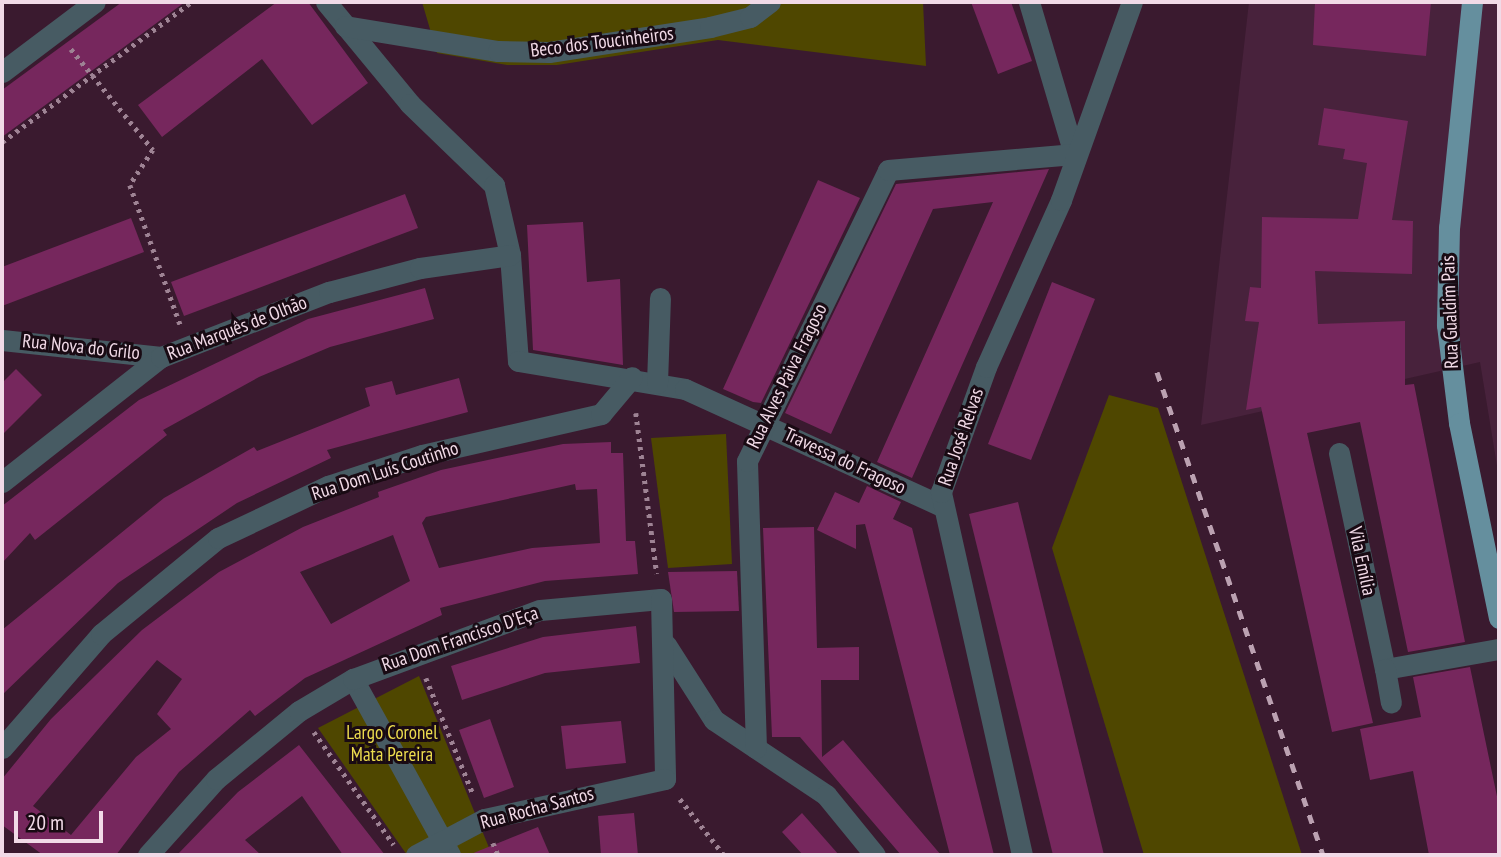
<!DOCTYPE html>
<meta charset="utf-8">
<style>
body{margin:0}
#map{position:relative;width:1501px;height:857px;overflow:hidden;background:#3a1a2f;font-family:"PT Sans Narrow",sans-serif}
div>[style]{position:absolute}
.built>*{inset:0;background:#48223c}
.green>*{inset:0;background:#4f4700}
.building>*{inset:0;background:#76275d}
.path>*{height:4.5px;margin-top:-2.25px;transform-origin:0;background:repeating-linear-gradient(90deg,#9e8394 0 3.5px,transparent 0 8.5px)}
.minor>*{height:21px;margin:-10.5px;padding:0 10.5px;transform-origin:10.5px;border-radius:10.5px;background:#475b63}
.major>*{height:21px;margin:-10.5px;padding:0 10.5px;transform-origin:10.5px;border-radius:10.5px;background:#658f9e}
.rail>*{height:5px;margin-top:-2.5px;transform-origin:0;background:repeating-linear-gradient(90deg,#bba1b1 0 9px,transparent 0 18px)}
span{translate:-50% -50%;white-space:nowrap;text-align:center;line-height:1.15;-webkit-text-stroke:6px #190a13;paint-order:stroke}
.street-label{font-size:19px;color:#f1dae7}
.park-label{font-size:19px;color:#ecdc4e}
.frame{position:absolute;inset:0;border:4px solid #f1dae7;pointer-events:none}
.scale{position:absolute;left:14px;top:811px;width:89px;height:32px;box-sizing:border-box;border:4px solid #f1dae7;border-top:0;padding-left:9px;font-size:21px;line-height:24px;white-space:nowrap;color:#f1dae7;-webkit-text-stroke:5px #190a13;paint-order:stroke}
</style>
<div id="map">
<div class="built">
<div style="clip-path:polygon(1249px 2px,1499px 2px,1499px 478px,1480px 362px,1201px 425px)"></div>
</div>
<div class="green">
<div style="clip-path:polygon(422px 2px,923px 2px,926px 66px,718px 40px,557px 65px,507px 65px,437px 53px)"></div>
<div style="clip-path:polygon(1109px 395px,1158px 408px,1302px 855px,1144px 855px,1052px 548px)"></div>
<div style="clip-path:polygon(726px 434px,732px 564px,668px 568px,651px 438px)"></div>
<div style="clip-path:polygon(419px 676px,492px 855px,407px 855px,318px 728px)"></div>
</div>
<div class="building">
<div style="clip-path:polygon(122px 2px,185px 2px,2px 137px,2px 90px)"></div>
<div style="clip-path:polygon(277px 2px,308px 2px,368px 83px,312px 125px,262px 59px,162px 137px,138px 105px)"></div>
<div style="clip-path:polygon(971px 2px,1011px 2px,1032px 61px,998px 74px)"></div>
<div style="clip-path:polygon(1315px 2px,1431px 2px,1426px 56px,1313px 45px)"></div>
<div style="clip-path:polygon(1324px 108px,1408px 121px,1392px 220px,1413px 221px,1412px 274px,1315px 271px,1318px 324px,1405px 321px,1405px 385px,1414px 384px,1465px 642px,1408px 652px,1360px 422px,1307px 433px,1373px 723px,1332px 732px,1261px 407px,1246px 410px,1259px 322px,1245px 321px,1250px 287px,1261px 288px,1262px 217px,1358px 219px,1367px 163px,1343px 159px,1345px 149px,1318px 145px)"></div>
<div style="clip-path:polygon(1049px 169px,912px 478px,877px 462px,993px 202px,933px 209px,831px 434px,785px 413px,896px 184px)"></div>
<div style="clip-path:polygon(818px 180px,860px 198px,761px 403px,753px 402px,723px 389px)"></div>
<div style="clip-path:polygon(405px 194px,418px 228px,184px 316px,171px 282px)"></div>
<div style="clip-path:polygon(131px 218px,144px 252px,2px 306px,2px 267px)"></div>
<div style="clip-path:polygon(583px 222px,587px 282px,620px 279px,623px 365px,533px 350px,527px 225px)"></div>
<div style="clip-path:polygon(1052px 282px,1095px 299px,1031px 460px,988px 444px)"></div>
<div style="clip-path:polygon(425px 288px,434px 319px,330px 347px,259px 377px,163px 430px,167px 435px,35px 540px,30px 533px,2px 563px,2px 506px,139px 400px,308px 319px)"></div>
<div style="clip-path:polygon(16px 369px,42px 395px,2px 435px,2px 383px)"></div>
<div style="clip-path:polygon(459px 378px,468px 412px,327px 450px,331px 458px,237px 503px,118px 583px,2px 695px,2px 630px,164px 498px,254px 447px,257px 451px,370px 406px,365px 388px,392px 381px,396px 395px)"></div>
<div style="clip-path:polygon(evenodd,611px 442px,611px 453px,623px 453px,626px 541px,635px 541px,638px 574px,545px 581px,440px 608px,442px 615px,305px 678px,255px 716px,250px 710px,179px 772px,116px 855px,43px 855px,2px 825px,2px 779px,51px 719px,142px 630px,219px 572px,303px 527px,379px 497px,378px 492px,441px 470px,563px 444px,611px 442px,575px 484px,576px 490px,597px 489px,600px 543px,532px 548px,439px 568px,422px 523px,426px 517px,575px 484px,611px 442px,393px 535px,410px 581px,331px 624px,300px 572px,393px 535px,611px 442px,157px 660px,182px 679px,157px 714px,171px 729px,136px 757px,71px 835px,33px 806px,157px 660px)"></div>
<div style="clip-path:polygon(867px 486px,901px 502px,893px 519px,912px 528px,994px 855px,950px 855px,865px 524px,856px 525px,856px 549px,817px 530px,835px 492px,859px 503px)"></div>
<div style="clip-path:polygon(1018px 502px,1104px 855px,1053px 855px,969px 514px)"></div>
<div style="clip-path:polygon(814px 527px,817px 648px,859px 647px,859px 680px,821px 680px,822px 757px,843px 740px,941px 855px,901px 855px,800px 737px,772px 737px,763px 528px)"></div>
<div style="clip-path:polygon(737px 571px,739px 611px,674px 612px,668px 572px)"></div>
<div style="clip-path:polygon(636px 626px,640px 663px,545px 673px,462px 700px,451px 666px,543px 637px)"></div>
<div style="clip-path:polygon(1470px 667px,1499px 806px,1499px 855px,1429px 855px,1413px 771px,1370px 780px,1360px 729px,1421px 717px,1413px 677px)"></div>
<div style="clip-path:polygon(490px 719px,514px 787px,484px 798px,459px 730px)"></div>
<div style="clip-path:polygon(621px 721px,626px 763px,566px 769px,561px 726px)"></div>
<div style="clip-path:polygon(299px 745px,385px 855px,343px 855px,302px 796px,245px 840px,261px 855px,177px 855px,238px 792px)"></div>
<div style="clip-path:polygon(634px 813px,638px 855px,601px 855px,598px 816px)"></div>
<div style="clip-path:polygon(802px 813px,839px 855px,803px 855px,782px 832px)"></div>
<div style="clip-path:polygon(538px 827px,550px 855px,471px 855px,471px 854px)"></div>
</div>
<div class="path">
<div style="left:71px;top:49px;width:130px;rotate:50.9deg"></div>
<div style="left:153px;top:150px;width:42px;rotate:123.3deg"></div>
<div style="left:130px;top:185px;width:148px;rotate:70.2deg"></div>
<div style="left:2px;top:142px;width:235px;rotate:-36.5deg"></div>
<div style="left:636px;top:413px;width:162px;rotate:82.6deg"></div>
<div style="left:426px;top:678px;width:127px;rotate:67.9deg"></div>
<div style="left:314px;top:732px;width:138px;rotate:54.7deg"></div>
<div style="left:680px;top:799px;width:71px;rotate:51.8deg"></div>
<div style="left:493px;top:843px;width:13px;rotate:67deg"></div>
</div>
<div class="minor">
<div style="left:326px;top:2px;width:132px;rotate:50.5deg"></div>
<div style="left:410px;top:104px;width:117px;rotate:44deg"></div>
<div style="left:494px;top:185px;width:72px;rotate:77.1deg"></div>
<div style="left:510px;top:255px;width:106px;rotate:85.7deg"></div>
<div style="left:518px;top:361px;width:169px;rotate:9.5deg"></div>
<div style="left:685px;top:389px;width:280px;rotate:24.5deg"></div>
<div style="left:1029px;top:2px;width:159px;rotate:73.5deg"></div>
<div style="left:345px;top:26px;width:155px;rotate:9.3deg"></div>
<div style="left:498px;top:51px;width:51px;rotate:1.1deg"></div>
<div style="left:549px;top:52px;width:163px;rotate:-8.8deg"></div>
<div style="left:710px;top:27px;width:41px;rotate:-14deg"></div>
<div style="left:750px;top:17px;width:25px;rotate:-37deg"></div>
<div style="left:2px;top:72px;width:116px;rotate:-37deg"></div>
<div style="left:2px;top:340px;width:160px;rotate:6.1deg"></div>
<div style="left:657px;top:383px;width:85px;rotate:-88deg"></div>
<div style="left:1339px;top:453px;width:221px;rotate:78deg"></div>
<div style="left:1385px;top:669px;width:116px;rotate:-10deg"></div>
<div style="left:2px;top:482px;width:202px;rotate:-38.2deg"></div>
<div style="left:161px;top:357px;width:180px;rotate:-21.2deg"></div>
<div style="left:329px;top:292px;width:94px;rotate:-14.8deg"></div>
<div style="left:420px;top:268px;width:91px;rotate:-8.2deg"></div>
<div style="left:666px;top:645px;width:89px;rotate:57.4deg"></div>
<div style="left:714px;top:720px;width:135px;rotate:33.8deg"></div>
<div style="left:826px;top:795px;width:77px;rotate:50.8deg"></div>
<div style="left:1385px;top:669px;width:34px;rotate:80deg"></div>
<div style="left:353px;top:679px;width:201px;rotate:61.1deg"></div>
<div style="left:2px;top:748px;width:151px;rotate:-49deg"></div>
<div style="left:101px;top:634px;width:151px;rotate:-39.4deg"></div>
<div style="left:218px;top:538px;width:122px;rotate:-25.3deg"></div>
<div style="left:328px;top:486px;width:99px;rotate:-18.3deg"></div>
<div style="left:422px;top:455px;width:184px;rotate:-12.9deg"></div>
<div style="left:601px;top:414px;width:48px;rotate:-50deg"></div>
<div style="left:756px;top:748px;width:287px;rotate:-91.8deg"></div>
<div style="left:747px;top:461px;width:323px;rotate:-64.1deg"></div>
<div style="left:888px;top:170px;width:187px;rotate:-4.9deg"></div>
<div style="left:148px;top:855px;width:102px;rotate:-48.2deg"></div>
<div style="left:216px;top:779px;width:107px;rotate:-39.3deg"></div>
<div style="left:299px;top:711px;width:63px;rotate:-30.7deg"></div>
<div style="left:353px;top:679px;width:199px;rotate:-20.3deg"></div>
<div style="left:540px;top:610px;width:121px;rotate:-5.2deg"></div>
<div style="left:661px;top:599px;width:180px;rotate:88.7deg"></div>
<div style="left:665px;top:779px;width:185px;rotate:167.5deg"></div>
<div style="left:484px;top:819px;width:77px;rotate:152.1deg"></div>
<div style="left:1022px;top:855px;width:372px;rotate:-102.6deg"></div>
<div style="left:941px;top:492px;width:133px;rotate:-70.2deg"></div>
<div style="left:986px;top:367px;width:183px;rotate:-65.8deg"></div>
<div style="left:1061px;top:200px;width:210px;rotate:-70.3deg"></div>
</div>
<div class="major">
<div style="left:1472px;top:2px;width:226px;rotate:95.8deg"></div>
<div style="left:1449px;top:227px;width:98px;rotate:91.2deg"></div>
<div style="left:1447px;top:325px;width:99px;rotate:83deg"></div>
<div style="left:1459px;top:423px;width:199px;rotate:78.4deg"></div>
</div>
<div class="rail">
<div style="left:1157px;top:372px;width:511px;rotate:71.03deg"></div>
</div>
<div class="street-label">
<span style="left:602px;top:42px;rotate:-7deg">Beco dos Toucinheiros</span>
<span style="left:1450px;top:312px;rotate:-92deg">Rua Gualdim Pais</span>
<span style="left:237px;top:328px;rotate:-21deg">Rua Marquês de Olhão</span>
<span style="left:81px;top:347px;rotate:6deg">Rua Nova do Grilo</span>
<span style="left:787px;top:376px;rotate:-64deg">Rua Alves Paiva Fragoso</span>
<span style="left:961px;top:437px;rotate:-71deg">Rua José Relvas</span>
<span style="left:845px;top:461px;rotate:25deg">Travessa do Fragoso</span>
<span style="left:385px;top:471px;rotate:-18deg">Rua Dom Luís Coutinho</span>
<span style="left:1362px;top:561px;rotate:78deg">Vila Emília</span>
<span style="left:460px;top:639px;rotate:-19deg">Rua Dom Francisco D'Eça</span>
<span style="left:537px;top:808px;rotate:-15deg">Rua Rocha Santos</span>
</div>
<div class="park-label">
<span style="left:392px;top:744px">Largo Coronel<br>Mata Pereira</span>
</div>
<div class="frame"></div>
<div class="scale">20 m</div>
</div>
